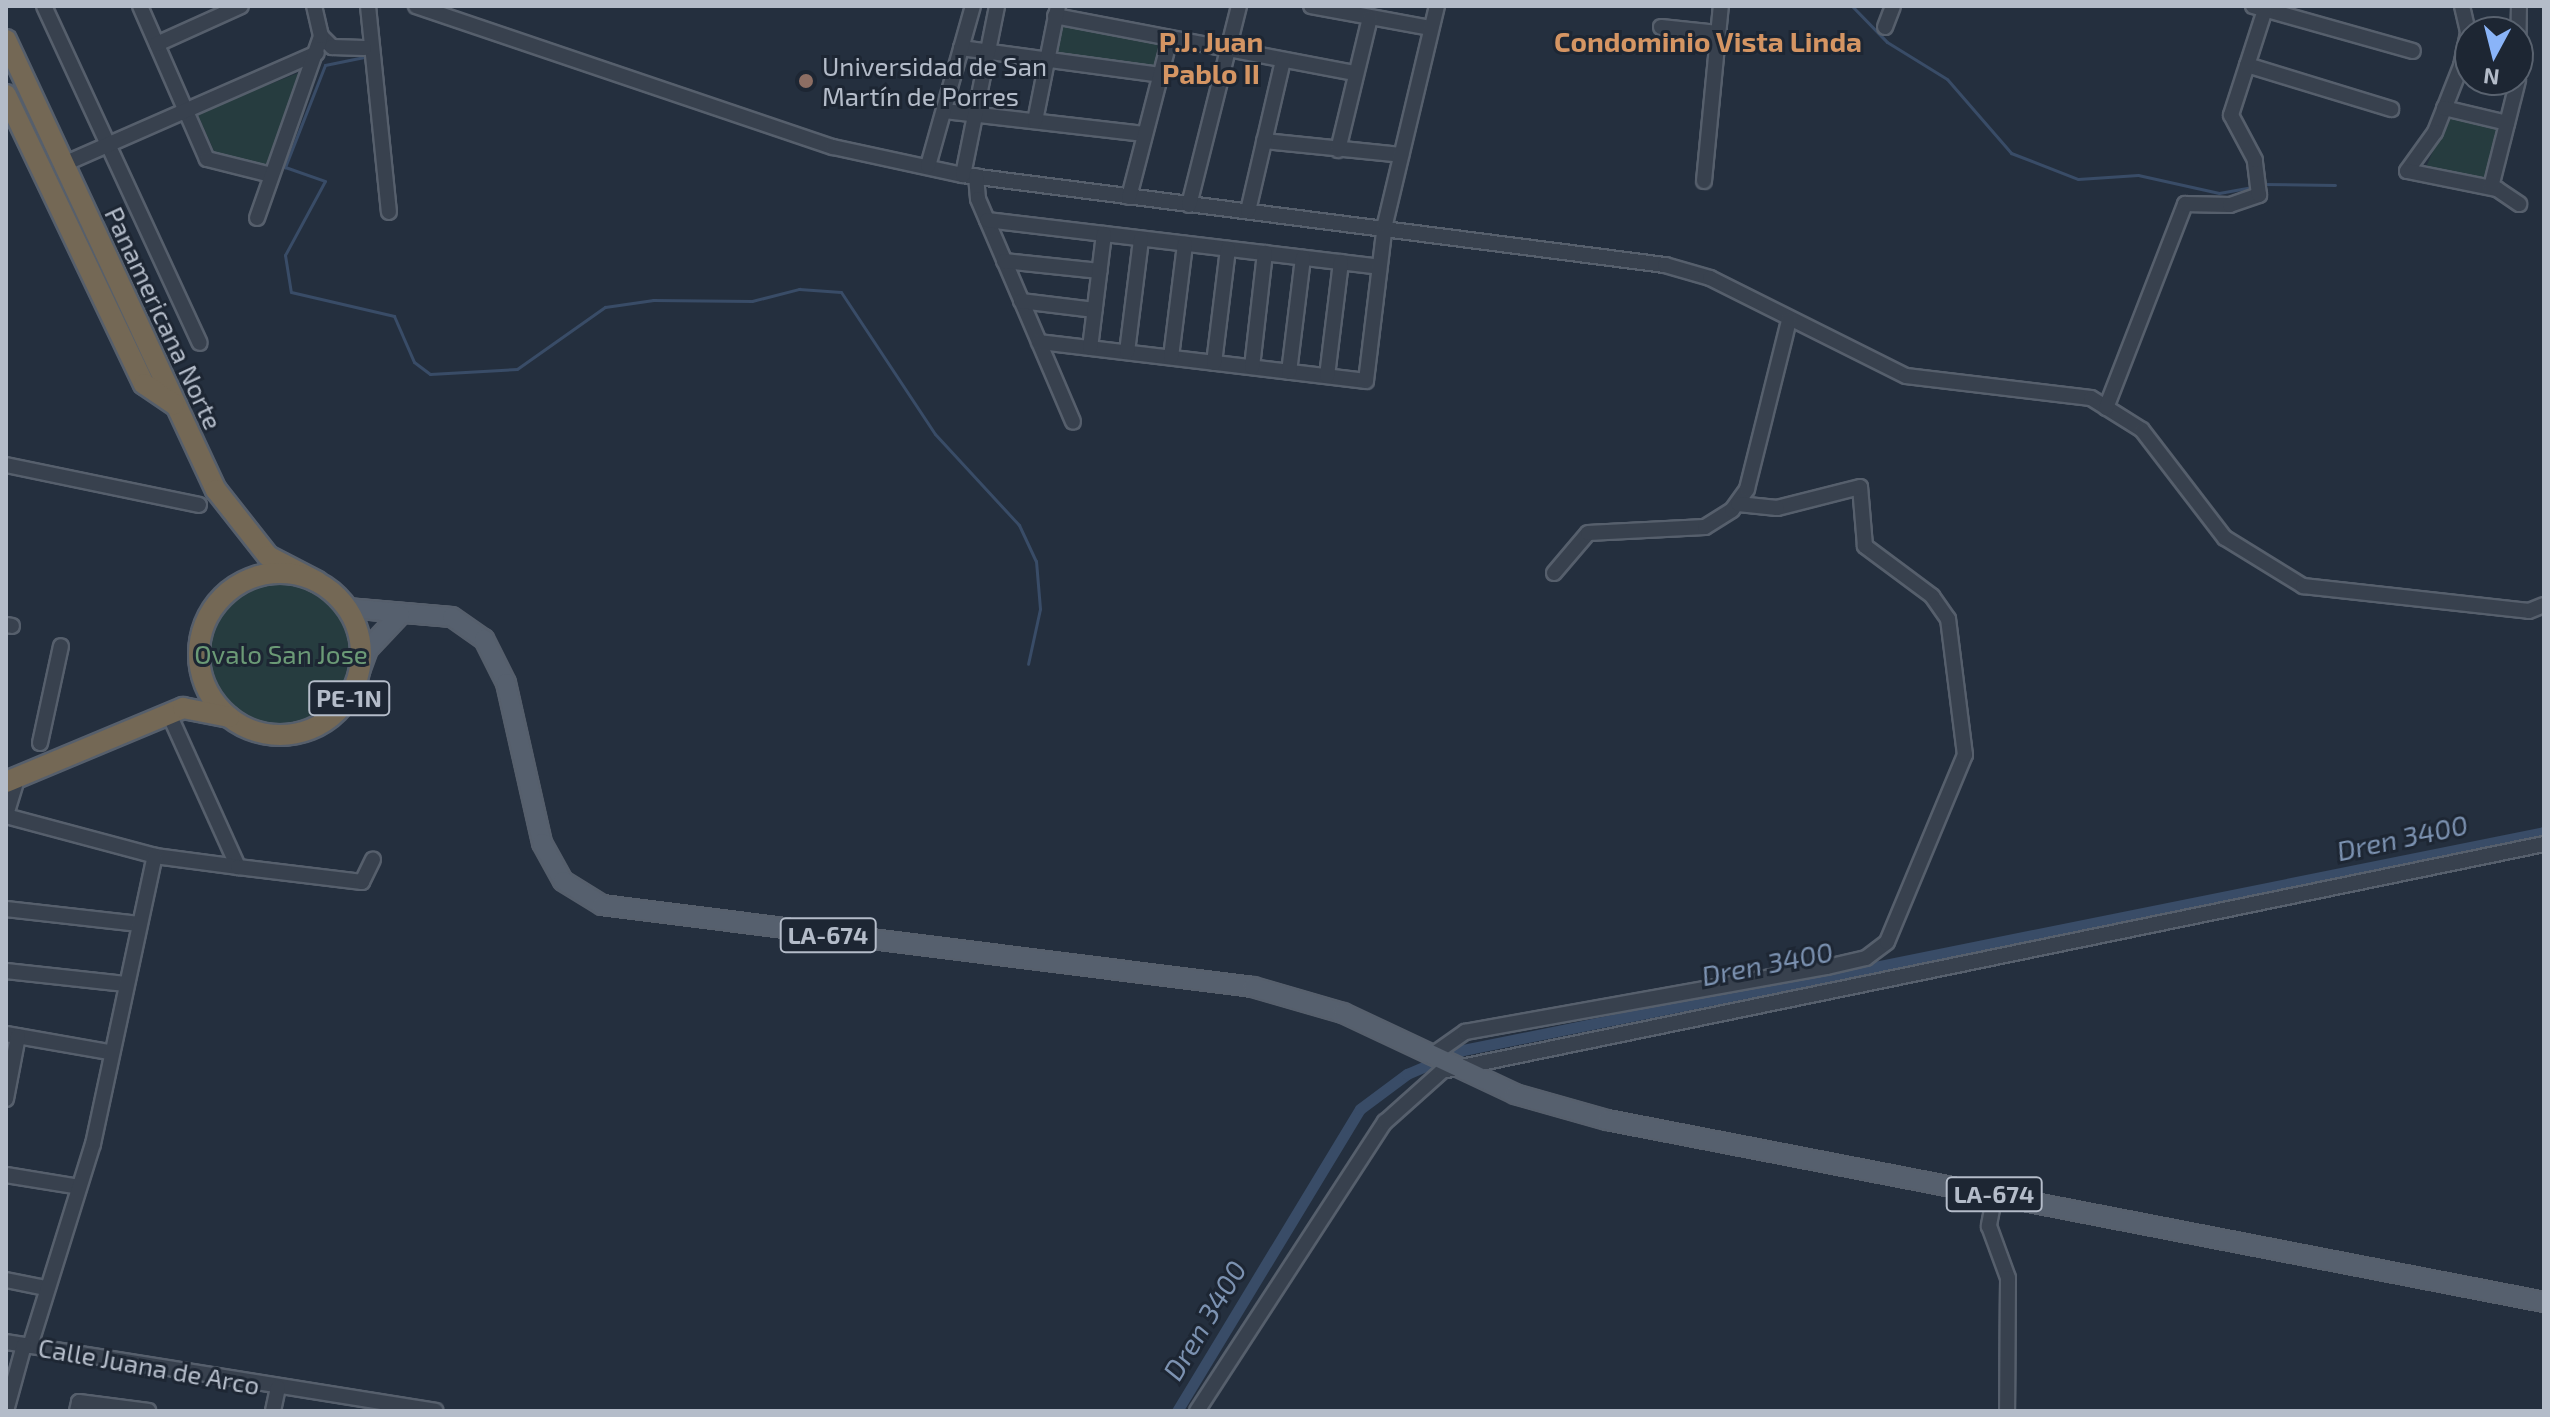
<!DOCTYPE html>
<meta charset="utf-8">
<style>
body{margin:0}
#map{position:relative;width:2550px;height:1417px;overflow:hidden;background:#242f3e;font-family:"Exo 2",sans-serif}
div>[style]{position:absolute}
.green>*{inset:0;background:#263c3f}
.round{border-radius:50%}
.stream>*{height:3px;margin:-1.5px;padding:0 1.5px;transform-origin:1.5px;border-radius:1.5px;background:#394c67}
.canal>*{height:11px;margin:-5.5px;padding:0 5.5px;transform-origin:5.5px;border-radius:5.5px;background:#394c67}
.roads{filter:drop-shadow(2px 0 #565f6c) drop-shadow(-2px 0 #565f6c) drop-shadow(0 2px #565f6c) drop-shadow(0 -2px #565f6c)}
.minor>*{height:14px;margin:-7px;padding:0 7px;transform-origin:7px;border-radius:7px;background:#38414e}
.major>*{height:18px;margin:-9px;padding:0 9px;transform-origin:9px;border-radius:9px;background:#56606e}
.highway>*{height:20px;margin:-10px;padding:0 10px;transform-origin:10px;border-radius:10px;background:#746855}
.highway>.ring{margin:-10px;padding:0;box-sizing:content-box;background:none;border:20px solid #746855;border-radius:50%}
.dots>*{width:22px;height:22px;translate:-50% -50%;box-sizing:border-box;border:4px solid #1d2633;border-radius:50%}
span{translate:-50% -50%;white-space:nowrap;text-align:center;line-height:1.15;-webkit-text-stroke:6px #1d2633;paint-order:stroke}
.shield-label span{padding:2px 6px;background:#1d2633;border:2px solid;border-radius:6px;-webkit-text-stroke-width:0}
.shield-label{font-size:24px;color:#b4bcc9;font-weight:700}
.poi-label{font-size:26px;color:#b4bcc9}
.left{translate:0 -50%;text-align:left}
.street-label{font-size:26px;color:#b4bcc9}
.park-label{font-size:26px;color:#6b9a76}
.neighbourhood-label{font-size:28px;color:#d59563;font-weight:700}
.water-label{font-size:28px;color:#7c92b1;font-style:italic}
.frame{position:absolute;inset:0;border:8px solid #b4bcc9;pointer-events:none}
.north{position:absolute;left:2454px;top:16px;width:80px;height:80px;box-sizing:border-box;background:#1d2633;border:2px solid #59626f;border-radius:50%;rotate:187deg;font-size:22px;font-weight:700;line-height:32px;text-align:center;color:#b4bcc9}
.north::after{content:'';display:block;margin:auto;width:28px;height:36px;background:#8ab4f8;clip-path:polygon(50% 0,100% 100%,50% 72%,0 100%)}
</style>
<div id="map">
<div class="green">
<div style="clip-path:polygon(1057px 19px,1167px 38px,1157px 74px,1043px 64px)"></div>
<div style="clip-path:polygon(303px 71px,266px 169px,215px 153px,197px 113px)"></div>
<div style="clip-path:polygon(2449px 113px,2499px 126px,2486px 181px,2424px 172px)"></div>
<div class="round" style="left:205px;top:578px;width:152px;height:152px"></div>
</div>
<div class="stream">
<div style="left:1852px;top:6px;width:50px;rotate:45.8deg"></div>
<div style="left:1887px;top:42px;width:70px;rotate:31.7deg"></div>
<div style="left:1947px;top:79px;width:98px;rotate:49.1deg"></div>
<div style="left:2011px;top:153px;width:72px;rotate:21.2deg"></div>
<div style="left:2078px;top:179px;width:60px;rotate:-3.8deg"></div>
<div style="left:2138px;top:175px;width:83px;rotate:12.5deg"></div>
<div style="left:2219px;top:193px;width:34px;rotate:-10deg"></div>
<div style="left:369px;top:56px;width:45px;rotate:168.4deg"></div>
<div style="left:325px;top:65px;width:110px;rotate:111.4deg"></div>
<div style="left:285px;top:167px;width:42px;rotate:19.3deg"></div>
<div style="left:325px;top:181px;width:84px;rotate:118.4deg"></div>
<div style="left:285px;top:255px;width:37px;rotate:81deg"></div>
<div style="left:291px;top:292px;width:106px;rotate:13.1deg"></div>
<div style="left:394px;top:316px;width:50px;rotate:66.5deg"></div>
<div style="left:414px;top:362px;width:20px;rotate:37deg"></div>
<div style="left:430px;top:374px;width:87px;rotate:-3.3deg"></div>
<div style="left:517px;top:369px;width:108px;rotate:-35.2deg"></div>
<div style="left:605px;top:307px;width:49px;rotate:-8.3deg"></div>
<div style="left:653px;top:300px;width:99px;rotate:0.6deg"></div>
<div style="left:752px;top:301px;width:49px;rotate:-14.3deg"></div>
<div style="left:799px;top:289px;width:42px;rotate:4.1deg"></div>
<div style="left:841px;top:292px;width:170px;rotate:56.5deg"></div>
<div style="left:935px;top:434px;width:124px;rotate:47.3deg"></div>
<div style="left:1019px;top:525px;width:40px;rotate:65deg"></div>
<div style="left:1036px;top:561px;width:48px;rotate:85.2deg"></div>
<div style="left:1040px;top:609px;width:56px;rotate:102.3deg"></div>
<div style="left:2263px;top:184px;width:72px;rotate:0.8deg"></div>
</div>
<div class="canal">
<div style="left:1177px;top:1411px;width:353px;rotate:-58.8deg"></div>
<div style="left:1360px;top:1109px;width:59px;rotate:-36.7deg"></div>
<div style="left:1407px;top:1074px;width:61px;rotate:-23.2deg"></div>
<div style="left:1463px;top:1050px;width:1103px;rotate:-11.4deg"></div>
</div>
<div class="roads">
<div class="minor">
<div style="left:44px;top:6px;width:371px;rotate:65.2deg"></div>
<div style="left:140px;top:6px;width:167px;rotate:66.4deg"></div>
<div style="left:207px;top:159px;width:66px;rotate:14deg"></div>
<div style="left:368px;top:6px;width:207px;rotate:84.2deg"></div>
<div style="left:416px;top:6px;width:440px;rotate:18.7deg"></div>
<div style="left:833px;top:147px;width:133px;rotate:12.2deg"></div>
<div style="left:963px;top:175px;width:708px;rotate:7.31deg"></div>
<div style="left:1665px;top:265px;width:47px;rotate:16.1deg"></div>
<div style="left:1710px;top:278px;width:219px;rotate:26.6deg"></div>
<div style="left:1906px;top:376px;width:186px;rotate:6.8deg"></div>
<div style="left:2091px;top:398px;width:60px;rotate:32.1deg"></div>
<div style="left:2142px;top:430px;width:136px;rotate:52.5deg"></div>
<div style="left:2225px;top:538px;width:92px;rotate:31.6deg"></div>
<div style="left:2303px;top:586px;width:227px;rotate:6.3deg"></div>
<div style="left:2529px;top:611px;width:16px;rotate:-22deg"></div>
<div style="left:1311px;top:6px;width:122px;rotate:10.4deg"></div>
<div style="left:2253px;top:6px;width:166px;rotate:15.7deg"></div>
<div style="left:2462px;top:6px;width:28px;rotate:77deg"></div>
<div style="left:2468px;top:33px;width:34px;rotate:102deg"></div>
<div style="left:2461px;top:66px;width:71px;rotate:111.5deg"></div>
<div style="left:2435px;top:132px;width:48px;rotate:125.7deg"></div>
<div style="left:2407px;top:171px;width:92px;rotate:11.3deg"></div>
<div style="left:2497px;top:189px;width:27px;rotate:34deg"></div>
<div style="left:1055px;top:16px;width:304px;rotate:10.8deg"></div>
<div style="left:1661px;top:27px;width:57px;rotate:6deg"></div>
<div style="left:1885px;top:27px;width:22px;rotate:-69deg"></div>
<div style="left:321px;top:36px;width:16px;rotate:45deg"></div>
<div style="left:332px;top:47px;width:32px;rotate:2deg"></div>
<div style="left:157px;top:44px;width:92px;rotate:-24.3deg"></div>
<div style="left:961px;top:48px;width:201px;rotate:7.7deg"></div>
<div style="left:2518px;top:61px;width:55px;rotate:-89deg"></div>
<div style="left:2247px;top:65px;width:151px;rotate:17deg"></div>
<div style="left:2444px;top:108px;width:65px;rotate:13.4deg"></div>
<div style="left:945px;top:111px;width:200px;rotate:6.6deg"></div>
<div style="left:1035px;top:121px;width:117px;rotate:-78.7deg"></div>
<div style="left:1264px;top:141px;width:138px;rotate:5.8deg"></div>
<div style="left:1338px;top:150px;width:136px;rotate:-76.4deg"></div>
<div style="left:64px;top:164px;width:276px;rotate:-23.7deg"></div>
<div style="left:928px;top:166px;width:166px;rotate:-74.3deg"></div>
<div style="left:963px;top:175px;width:172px;rotate:-78.6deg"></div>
<div style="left:976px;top:176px;width:23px;rotate:85deg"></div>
<div style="left:978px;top:199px;width:242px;rotate:66.9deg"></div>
<div style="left:1704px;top:181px;width:176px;rotate:-84.5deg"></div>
<div style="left:2491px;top:187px;width:110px;rotate:-75.8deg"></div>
<div style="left:1129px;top:197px;width:164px;rotate:-75.5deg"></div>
<div style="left:1189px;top:205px;width:205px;rotate:-75.9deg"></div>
<div style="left:1248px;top:211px;width:155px;rotate:-76.9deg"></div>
<div style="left:257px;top:218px;width:193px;rotate:-70.6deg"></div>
<div style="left:321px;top:36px;width:31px;rotate:-103deg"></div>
<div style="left:987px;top:220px;width:395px;rotate:6.8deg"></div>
<div style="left:1004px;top:261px;width:96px;rotate:6deg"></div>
<div style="left:1021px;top:301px;width:74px;rotate:7deg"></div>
<div style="left:1039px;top:342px;width:329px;rotate:6.8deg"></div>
<div style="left:1366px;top:381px;width:158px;rotate:-83.1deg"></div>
<div style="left:1385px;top:224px;width:224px;rotate:-76.6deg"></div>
<div style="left:1090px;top:348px;width:115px;rotate:-83deg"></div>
<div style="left:1127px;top:352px;width:114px;rotate:-82.9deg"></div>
<div style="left:1171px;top:357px;width:114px;rotate:-82.9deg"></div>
<div style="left:1214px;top:363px;width:115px;rotate:-83deg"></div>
<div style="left:1252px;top:367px;width:115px;rotate:-83.5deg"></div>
<div style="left:1289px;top:372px;width:115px;rotate:-83deg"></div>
<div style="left:1327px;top:376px;width:115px;rotate:-83deg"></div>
<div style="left:2106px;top:408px;width:219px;rotate:-68.8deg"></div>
<div style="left:2185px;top:204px;width:45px;rotate:1.3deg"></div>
<div style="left:2230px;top:205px;width:31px;rotate:-19deg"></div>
<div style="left:2259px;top:195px;width:35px;rotate:-97deg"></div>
<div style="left:2255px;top:160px;width:51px;rotate:-118.1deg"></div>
<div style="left:2231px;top:115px;width:110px;rotate:-72.1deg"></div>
<div style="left:6px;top:465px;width:197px;rotate:11.7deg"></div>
<div style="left:1554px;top:573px;width:52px;rotate:-49.6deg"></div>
<div style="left:1588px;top:533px;width:117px;rotate:-2.9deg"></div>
<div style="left:1705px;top:527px;width:32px;rotate:-32deg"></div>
<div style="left:1732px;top:510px;width:26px;rotate:-54deg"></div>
<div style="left:1747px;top:489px;width:174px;rotate:-76deg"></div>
<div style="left:6px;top:625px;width:6px;rotate:9deg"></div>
<div style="left:169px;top:714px;width:168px;rotate:65.7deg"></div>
<div style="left:40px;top:743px;width:99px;rotate:-77.8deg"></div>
<div style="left:6px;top:815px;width:39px;rotate:-73deg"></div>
<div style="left:6px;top:816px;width:154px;rotate:15deg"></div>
<div style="left:155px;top:856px;width:84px;rotate:7.5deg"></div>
<div style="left:238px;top:867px;width:125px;rotate:6.9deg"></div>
<div style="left:362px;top:882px;width:25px;rotate:-64deg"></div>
<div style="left:6px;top:909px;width:134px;rotate:6.4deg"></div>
<div style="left:6px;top:971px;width:120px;rotate:6.2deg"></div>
<div style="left:6px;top:1034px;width:105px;rotate:9.9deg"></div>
<div style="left:1431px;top:1056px;width:42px;rotate:-35.2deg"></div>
<div style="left:1465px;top:1032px;width:368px;rotate:-10.2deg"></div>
<div style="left:1827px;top:967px;width:40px;rotate:-13deg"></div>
<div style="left:1866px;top:958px;width:26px;rotate:-37deg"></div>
<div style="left:1887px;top:942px;width:203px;rotate:-67.4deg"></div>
<div style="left:1965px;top:755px;width:137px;rotate:-97.1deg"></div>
<div style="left:1948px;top:619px;width:28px;rotate:-125deg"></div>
<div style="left:1932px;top:596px;width:84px;rotate:-143.3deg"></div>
<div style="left:1865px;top:546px;width:59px;rotate:-94.8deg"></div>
<div style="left:1860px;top:487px;width:86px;rotate:165.8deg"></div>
<div style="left:1777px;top:508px;width:39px;rotate:-174deg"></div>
<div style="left:6px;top:1099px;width:64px;rotate:-79.2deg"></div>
<div style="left:6px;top:1175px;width:74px;rotate:9.3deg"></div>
<div style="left:1995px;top:1194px;width:33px;rotate:101deg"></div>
<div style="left:1989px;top:1226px;width:55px;rotate:69.9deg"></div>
<div style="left:2008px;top:1278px;width:133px;rotate:90.4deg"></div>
<div style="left:6px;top:1280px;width:41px;rotate:11.3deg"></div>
<div style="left:6px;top:1342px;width:435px;rotate:9.1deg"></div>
<div style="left:30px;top:1346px;width:212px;rotate:-72.7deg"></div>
<div style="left:93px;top:1144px;width:295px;rotate:-77.9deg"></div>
<div style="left:6px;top:1411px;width:68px;rotate:-74.7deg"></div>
<div style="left:77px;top:1411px;width:9px;rotate:-77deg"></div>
<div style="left:79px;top:1402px;width:70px;rotate:7.4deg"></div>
<div style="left:273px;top:1411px;width:24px;rotate:-78deg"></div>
<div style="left:1197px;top:1411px;width:345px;rotate:-57deg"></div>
<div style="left:1385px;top:1122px;width:76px;rotate:-41.8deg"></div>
<div style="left:1442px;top:1071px;width:1125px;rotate:-11.64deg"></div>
</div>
<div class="major">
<div style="left:347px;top:608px;width:105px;rotate:4.9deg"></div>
<div style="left:452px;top:617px;width:39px;rotate:35deg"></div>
<div style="left:484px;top:639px;width:49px;rotate:63.4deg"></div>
<div style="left:506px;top:683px;width:164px;rotate:77.3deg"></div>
<div style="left:542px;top:843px;width:43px;rotate:61.1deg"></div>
<div style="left:563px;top:881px;width:46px;rotate:31.6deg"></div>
<div style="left:602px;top:905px;width:656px;rotate:7.18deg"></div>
<div style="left:1253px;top:987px;width:94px;rotate:16.1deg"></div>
<div style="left:1343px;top:1013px;width:190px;rotate:25.2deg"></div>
<div style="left:1515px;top:1094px;width:96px;rotate:15.8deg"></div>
<div style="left:1607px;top:1120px;width:955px;rotate:10.99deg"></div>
<div style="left:360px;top:671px;width:23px;rotate:-70deg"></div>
<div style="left:368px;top:649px;width:47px;rotate:-46.7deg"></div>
</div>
<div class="highway">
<div style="left:6px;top:40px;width:497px;rotate:65deg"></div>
<div style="left:216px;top:490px;width:84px;rotate:51.8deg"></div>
<div style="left:268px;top:556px;width:56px;rotate:27.5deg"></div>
<div style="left:6px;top:95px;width:320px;rotate:64.5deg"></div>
<div style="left:144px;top:384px;width:36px;rotate:34deg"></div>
<div class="ring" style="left:199px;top:573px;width:142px;height:142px"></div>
<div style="left:6px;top:782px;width:192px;rotate:-22.7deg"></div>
<div style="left:183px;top:708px;width:47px;rotate:11.1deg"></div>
</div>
</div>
<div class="dots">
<div style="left:806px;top:81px;background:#8d6e63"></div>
</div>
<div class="shield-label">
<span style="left:349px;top:698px">PE-1N</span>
<span style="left:828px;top:935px">LA-674</span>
<span style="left:1994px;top:1194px">LA-674</span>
</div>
<div class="poi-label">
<span class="left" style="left:822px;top:81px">Universidad de San<br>Martín de Porres</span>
</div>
<div class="street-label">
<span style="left:164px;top:318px;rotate:65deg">Panamericana Norte</span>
<span style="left:149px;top:1366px;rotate:10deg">Calle Juana de Arco</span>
</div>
<div class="park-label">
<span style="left:281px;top:654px">Ovalo San Jose</span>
</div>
<div class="neighbourhood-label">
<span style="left:1211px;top:57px">P.J. Juan<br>Pablo II</span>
<span style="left:1708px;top:41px">Condominio Vista Linda</span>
</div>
<div class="water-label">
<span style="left:2402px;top:837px;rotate:-12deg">Dren 3400</span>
<span style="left:1767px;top:963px;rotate:-11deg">Dren 3400</span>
<span style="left:1204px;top:1320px;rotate:-59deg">Dren 3400</span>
</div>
<div class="frame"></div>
<div class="north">N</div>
</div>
